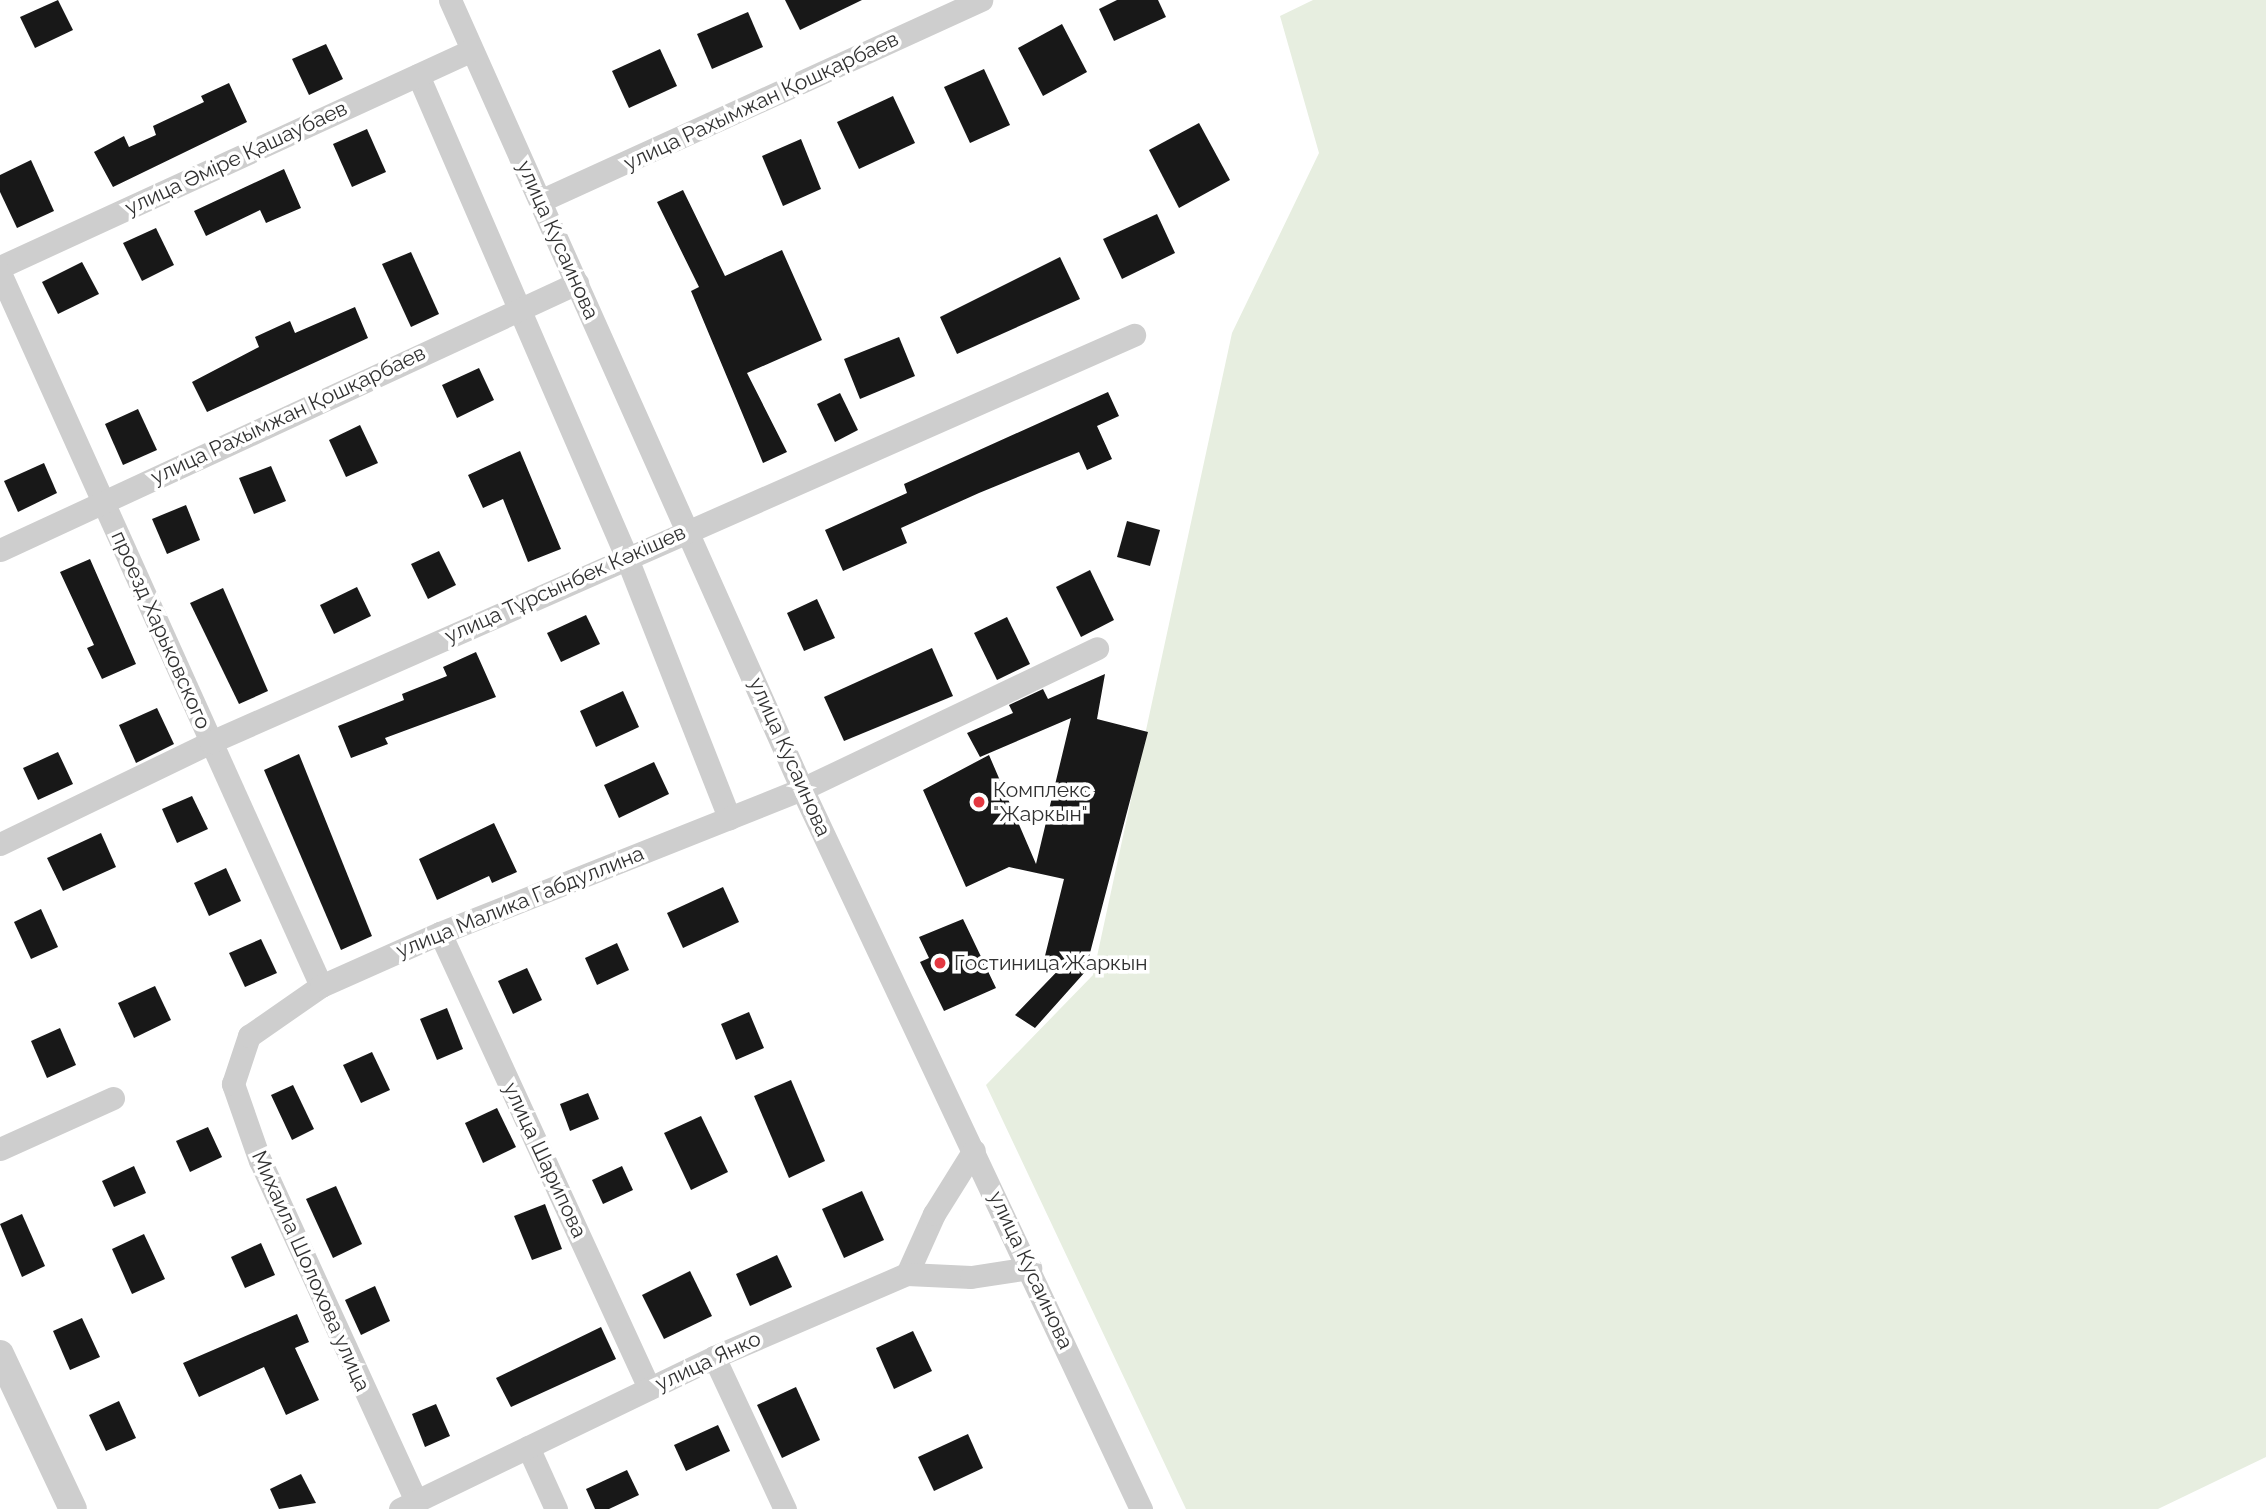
<!DOCTYPE html>
<meta charset="utf-8">
<style>
body{margin:0}
#map{position:relative;width:2266px;height:1509px;overflow:hidden;background:#fff;font-family:Raleway,sans-serif}
div>[style]{position:absolute}
.green>*{inset:0;background:#e7eee0}
.building>*{inset:0;background:#181818}
.minor>*{height:23px;margin:-11.5px;padding:0 11.5px;transform-origin:11.5px;border-radius:11.5px;background:#cecece}
.tertiary>*{height:28px;margin:-14px;padding:0 14px;transform-origin:14px;border-radius:14px;background:#cecece}
.dots>*{width:19px;height:19px;translate:-50% -50%;box-sizing:border-box;border:4px solid #fff;border-radius:50%}
span{translate:-50% -50%;white-space:nowrap;text-align:center;line-height:1.15;-webkit-text-stroke:7px #fff;paint-order:stroke}
.street-label{font-size:21px;color:#313131}
.poi-label{font-size:21px;color:#313131}
.left{translate:0 -50%;text-align:left}
</style>
<div id="map">
<div class="green">
<div style="clip-path:polygon(1313px 0,2266px 0,2266px 1457px,2158px 1509px,1186px 1509px,986px 1085px,1093px 975px,1232px 333px,1319px 153px,1280px 16px)"></div>
</div>
<div class="building">
<div style="clip-path:polygon(58px 0,73px 30px,35px 48px,20px 17px)"></div>
<div style="clip-path:polygon(785px 0,862px 0,800px 30px)"></div>
<div style="clip-path:polygon(1117px 0,1158px 0,1166px 17px,1114px 41px,1099px 9px)"></div>
<div style="clip-path:polygon(748px 12px,763px 47px,712px 69px,697px 34px)"></div>
<div style="clip-path:polygon(1062px 24px,1087px 72px,1043px 96px,1018px 48px)"></div>
<div style="clip-path:polygon(326px 44px,343px 79px,309px 95px,292px 59px)"></div>
<div style="clip-path:polygon(660px 49px,677px 86px,629px 108px,612px 71px)"></div>
<div style="clip-path:polygon(984px 69px,1010px 125px,970px 143px,944px 87px)"></div>
<div style="clip-path:polygon(229px 83px,247px 122px,113px 187px,94px 152px,124px 136px,129px 147px,156px 135px,153px 126px,204px 102px,201px 96px)"></div>
<div style="clip-path:polygon(893px 96px,915px 143px,859px 169px,837px 122px)"></div>
<div style="clip-path:polygon(1199px 123px,1230px 180px,1179px 208px,1149px 150px)"></div>
<div style="clip-path:polygon(367px 129px,386px 172px,352px 187px,333px 144px)"></div>
<div style="clip-path:polygon(801px 139px,821px 189px,783px 206px,762px 156px)"></div>
<div style="clip-path:polygon(31px 160px,54px 211px,17px 228px,0 192px,0 175px)"></div>
<div style="clip-path:polygon(284px 169px,301px 208px,266px 223px,260px 210px,206px 236px,194px 211px)"></div>
<div style="clip-path:polygon(683px 190px,725px 276px,782px 250px,822px 340px,747px 373px,787px 452px,763px 463px,691px 291px,699px 287px,657px 202px)"></div>
<div style="clip-path:polygon(1157px 214px,1175px 253px,1122px 279px,1103px 239px)"></div>
<div style="clip-path:polygon(156px 228px,174px 265px,142px 281px,123px 243px)"></div>
<div style="clip-path:polygon(411px 252px,439px 314px,411px 327px,382px 264px)"></div>
<div style="clip-path:polygon(1060px 257px,1080px 299px,957px 354px,940px 317px)"></div>
<div style="clip-path:polygon(82px 262px,99px 294px,58px 314px,42px 282px)"></div>
<div style="clip-path:polygon(355px 307px,368px 338px,207px 412px,192px 382px,259px 347px,255px 337px,290px 321px,295px 333px)"></div>
<div style="clip-path:polygon(899px 337px,915px 376px,860px 399px,844px 359px)"></div>
<div style="clip-path:polygon(479px 368px,494px 400px,457px 418px,442px 385px)"></div>
<div style="clip-path:polygon(1108px 392px,1119px 416px,1097px 426px,1112px 459px,1087px 470px,1079px 452px,979px 493px,901px 528px,907px 543px,843px 571px,825px 530px,907px 493px,904px 484px)"></div>
<div style="clip-path:polygon(840px 393px,858px 430px,835px 442px,817px 404px)"></div>
<div style="clip-path:polygon(138px 409px,157px 450px,123px 465px,105px 424px)"></div>
<div style="clip-path:polygon(360px 425px,378px 463px,346px 477px,329px 440px)"></div>
<div style="clip-path:polygon(520px 451px,561px 549px,528px 562px,503px 499px,483px 508px,468px 475px)"></div>
<div style="clip-path:polygon(44px 463px,57px 493px,18px 512px,4px 481px)"></div>
<div style="clip-path:polygon(271px 466px,286px 501px,254px 514px,239px 478px)"></div>
<div style="clip-path:polygon(186px 505px,200px 540px,167px 554px,152px 519px)"></div>
<div style="clip-path:polygon(1127px 521px,1160px 530px,1150px 566px,1117px 557px)"></div>
<div style="clip-path:polygon(439px 551px,456px 585px,428px 599px,411px 564px)"></div>
<div style="clip-path:polygon(90px 559px,136px 664px,102px 679px,87px 648px,94px 645px,60px 572px)"></div>
<div style="clip-path:polygon(1090px 570px,1114px 620px,1081px 637px,1056px 587px)"></div>
<div style="clip-path:polygon(357px 587px,371px 616px,334px 634px,320px 605px)"></div>
<div style="clip-path:polygon(223px 588px,268px 691px,239px 704px,190px 603px)"></div>
<div style="clip-path:polygon(817px 599px,835px 638px,804px 651px,787px 613px)"></div>
<div style="clip-path:polygon(586px 615px,600px 644px,561px 662px,547px 633px)"></div>
<div style="clip-path:polygon(1007px 617px,1030px 664px,997px 680px,974px 633px)"></div>
<div style="clip-path:polygon(932px 648px,953px 696px,844px 741px,824px 697px)"></div>
<div style="clip-path:polygon(476px 652px,496px 697px,385px 738px,388px 744px,351px 758px,338px 726px,404px 700px,402px 694px,447px 676px,443px 667px)"></div>
<div style="clip-path:polygon(1105px 674px,1097px 719px,1148px 732px,1085px 972px,1035px 1028px,1015px 1015px,1072px 956px,1042px 968px,1064px 879px,1009px 867px,966px 887px,923px 790px,989px 755px,1036px 864px,1071px 718px,980px 757px,967px 733px,1013px 713px,1009px 705px,1043px 689px,1048px 699px)"></div>
<div style="clip-path:polygon(623px 691px,639px 727px,596px 747px,580px 711px)"></div>
<div style="clip-path:polygon(157px 708px,174px 744px,136px 763px,119px 725px)"></div>
<div style="clip-path:polygon(58px 752px,73px 784px,38px 800px,23px 768px)"></div>
<div style="clip-path:polygon(299px 754px,372px 936px,341px 950px,264px 770px)"></div>
<div style="clip-path:polygon(654px 762px,669px 794px,619px 818px,604px 785px)"></div>
<div style="clip-path:polygon(192px 796px,208px 829px,177px 843px,162px 809px)"></div>
<div style="clip-path:polygon(494px 823px,517px 872px,492px 883px,489px 876px,437px 900px,419px 859px)"></div>
<div style="clip-path:polygon(101px 833px,116px 867px,63px 891px,47px 858px)"></div>
<div style="clip-path:polygon(226px 868px,241px 901px,209px 916px,194px 883px)"></div>
<div style="clip-path:polygon(723px 887px,739px 922px,683px 948px,667px 913px)"></div>
<div style="clip-path:polygon(41px 909px,58px 947px,31px 959px,14px 922px)"></div>
<div style="clip-path:polygon(963px 919px,996px 988px,944px 1011px,920px 962px,929px 958px,919px 937px)"></div>
<div style="clip-path:polygon(261px 939px,277px 973px,245px 987px,229px 953px)"></div>
<div style="clip-path:polygon(617px 943px,629px 970px,597px 985px,585px 958px)"></div>
<div style="clip-path:polygon(527px 968px,542px 1000px,513px 1014px,498px 981px)"></div>
<div style="clip-path:polygon(155px 986px,171px 1020px,134px 1038px,118px 1003px)"></div>
<div style="clip-path:polygon(447px 1008px,463px 1049px,437px 1060px,420px 1019px)"></div>
<div style="clip-path:polygon(749px 1012px,764px 1048px,736px 1060px,721px 1024px)"></div>
<div style="clip-path:polygon(60px 1028px,76px 1065px,47px 1078px,31px 1041px)"></div>
<div style="clip-path:polygon(372px 1052px,390px 1090px,361px 1103px,343px 1065px)"></div>
<div style="clip-path:polygon(791px 1080px,825px 1161px,789px 1178px,754px 1096px)"></div>
<div style="clip-path:polygon(293px 1085px,314px 1129px,292px 1140px,271px 1095px)"></div>
<div style="clip-path:polygon(588px 1093px,599px 1119px,570px 1131px,560px 1104px)"></div>
<div style="clip-path:polygon(497px 1108px,516px 1147px,483px 1163px,465px 1123px)"></div>
<div style="clip-path:polygon(701px 1116px,728px 1172px,691px 1190px,664px 1133px)"></div>
<div style="clip-path:polygon(208px 1127px,222px 1157px,190px 1172px,176px 1141px)"></div>
<div style="clip-path:polygon(134px 1166px,146px 1193px,114px 1207px,102px 1181px)"></div>
<div style="clip-path:polygon(622px 1166px,633px 1190px,603px 1204px,592px 1180px)"></div>
<div style="clip-path:polygon(336px 1186px,362px 1244px,333px 1258px,306px 1199px)"></div>
<div style="clip-path:polygon(862px 1191px,884px 1240px,844px 1258px,822px 1209px)"></div>
<div style="clip-path:polygon(545px 1204px,562px 1249px,532px 1260px,514px 1216px)"></div>
<div style="clip-path:polygon(22px 1214px,45px 1266px,22px 1277px,0 1224px)"></div>
<div style="clip-path:polygon(144px 1234px,165px 1279px,132px 1294px,112px 1249px)"></div>
<div style="clip-path:polygon(261px 1243px,275px 1275px,245px 1288px,231px 1257px)"></div>
<div style="clip-path:polygon(777px 1255px,792px 1287px,750px 1306px,736px 1274px)"></div>
<div style="clip-path:polygon(690px 1271px,712px 1316px,664px 1339px,642px 1295px)"></div>
<div style="clip-path:polygon(375px 1286px,390px 1321px,361px 1335px,345px 1300px)"></div>
<div style="clip-path:polygon(297px 1314px,309px 1342px,295px 1348px,319px 1400px,286px 1415px,264px 1367px,199px 1397px,183px 1363px)"></div>
<div style="clip-path:polygon(82px 1318px,100px 1357px,70px 1370px,53px 1331px)"></div>
<div style="clip-path:polygon(601px 1327px,616px 1359px,511px 1407px,496px 1378px)"></div>
<div style="clip-path:polygon(913px 1331px,932px 1371px,894px 1389px,876px 1348px)"></div>
<div style="clip-path:polygon(796px 1387px,820px 1440px,782px 1458px,757px 1405px)"></div>
<div style="clip-path:polygon(119px 1401px,136px 1438px,106px 1451px,89px 1415px)"></div>
<div style="clip-path:polygon(436px 1404px,450px 1436px,425px 1447px,412px 1414px)"></div>
<div style="clip-path:polygon(718px 1425px,730px 1451px,686px 1471px,674px 1445px)"></div>
<div style="clip-path:polygon(968px 1434px,983px 1468px,934px 1491px,918px 1457px)"></div>
<div style="clip-path:polygon(627px 1470px,639px 1495px,609px 1509px,595px 1509px,586px 1489px)"></div>
<div style="clip-path:polygon(301px 1474px,316px 1503px,279px 1509px,270px 1489px)"></div>
</div>
<div class="minor">
<div style="left:450px;top:0;width:864px;rotate:65.96deg"></div>
<div style="left:802px;top:789px;width:796px;rotate:64.79deg"></div>
<div style="left:418px;top:75px;width:524px;rotate:66.61deg"></div>
<div style="left:626px;top:556px;width:282px;rotate:68.5deg"></div>
<div style="left:540px;top:201px;width:485px;rotate:-24.5deg"></div>
<div style="left:0;top:267px;width:519px;rotate:-24.69deg"></div>
<div style="left:0;top:273px;width:782px;rotate:65.76deg"></div>
<div style="left:0;top:550px;width:636px;rotate:-24.83deg"></div>
<div style="left:0;top:844px;width:234px;rotate:-25.8deg"></div>
<div style="left:211px;top:742px;width:1009px;rotate:-23.8deg"></div>
<div style="left:440px;top:933px;width:501px;rotate:65.33deg"></div>
<div style="left:0;top:1149px;width:124px;rotate:-24.3deg"></div>
<div style="left:907px;top:1274px;width:66px;rotate:-65.8deg"></div>
<div style="left:934px;top:1214px;width:75px;rotate:-58deg"></div>
<div style="left:714px;top:1357px;width:168px;rotate:65deg"></div>
<div style="left:528px;top:1447px;width:68px;rotate:65.7deg"></div>
<div style="left:416px;top:1501px;width:374px;rotate:-114.6deg"></div>
<div style="left:260px;top:1161px;width:82px;rotate:-109.3deg"></div>
<div style="left:233px;top:1084px;width:51px;rotate:-71.6deg"></div>
<div style="left:249px;top:1036px;width:88px;rotate:-34.8deg"></div>
<div style="left:321px;top:986px;width:130px;rotate:-24deg"></div>
<div style="left:440px;top:933px;width:390px;rotate:-21.7deg"></div>
<div style="left:802px;top:789px;width:327px;rotate:-25.5deg"></div>
<div style="left:400px;top:1509px;width:349px;rotate:-25.8deg"></div>
<div style="left:714px;top:1357px;width:210px;rotate:-23.3deg"></div>
<div style="left:907px;top:1274px;width:64px;rotate:2.7deg"></div>
<div style="left:971px;top:1277px;width:60px;rotate:-8.7deg"></div>
</div>
<div class="tertiary">
<div style="left:0;top:1354px;width:171px;rotate:64.8deg"></div>
</div>
<div class="dots">
<div style="left:979px;top:802px;background:#e33841"></div>
<div style="left:940px;top:963px;background:#e33841"></div>
</div>
<div class="street-label">
<span style="left:761px;top:101px;rotate:-25deg">улица Рахымжан Қошқарбаев</span>
<span style="left:236px;top:158px;rotate:-25deg">улица Әміре Қашаубаев</span>
<span style="left:558px;top:240px;rotate:66deg">улица Кусаинова</span>
<span style="left:288px;top:415px;rotate:-25deg">улица Рахымжан Қошқарбаев</span>
<span style="left:565px;top:584px;rotate:-24deg">улица Тұрсынбек Кәкішев</span>
<span style="left:161px;top:630px;rotate:66deg">проезд Харьковского</span>
<span style="left:790px;top:757px;rotate:66deg">улица Кусаинова</span>
<span style="left:520px;top:902px;rotate:-22deg">улица Малика Габдуллина</span>
<span style="left:545px;top:1160px;rotate:65deg">улица Шарипова</span>
<span style="left:1031px;top:1270px;rotate:65deg">улица Кусаинова</span>
<span style="left:311px;top:1271px;rotate:66deg">Михаила Шолохова улица</span>
<span style="left:708px;top:1361px;rotate:-25deg">улица Янко</span>
</div>
<div class="poi-label">
<span class="left" style="left:993px;top:802px">Комплекс<br>"Жаркын"</span>
<span class="left" style="left:954px;top:963px">Гостиница Жаркын</span>
</div>
</div>
